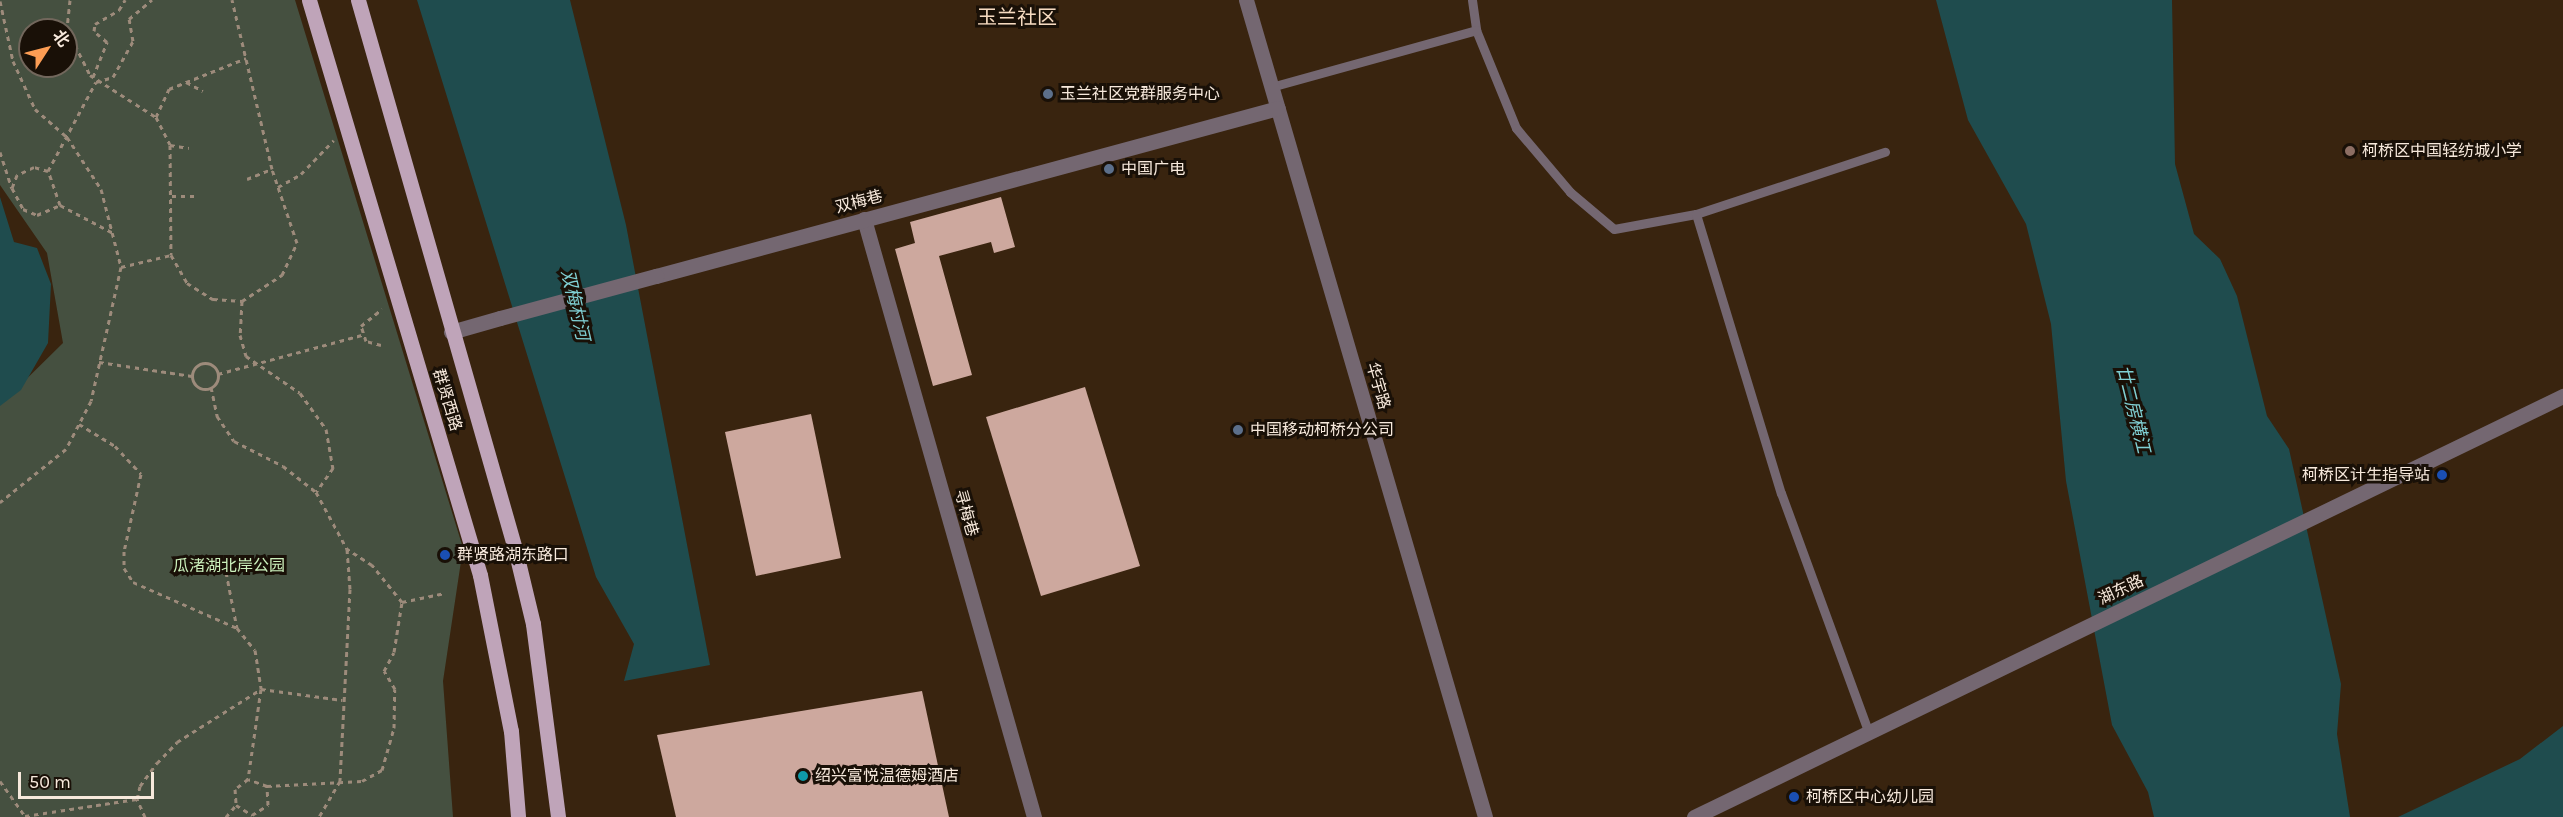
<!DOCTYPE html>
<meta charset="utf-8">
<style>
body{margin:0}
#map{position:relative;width:2563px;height:817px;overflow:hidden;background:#39240f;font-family:Karla,"Noto Sans SC",sans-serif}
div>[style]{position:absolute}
.green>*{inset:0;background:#455040}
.water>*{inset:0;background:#1f4c4e}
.building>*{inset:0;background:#cda89e}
.path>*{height:3px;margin-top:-1.5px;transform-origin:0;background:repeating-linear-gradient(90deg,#9d8b7b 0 4.5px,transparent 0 9px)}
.path>.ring{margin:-1.5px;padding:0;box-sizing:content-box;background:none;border:3px solid #9d8b7b;border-radius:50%}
.service>*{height:9px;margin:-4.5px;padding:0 4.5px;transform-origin:4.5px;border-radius:4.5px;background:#746771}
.minor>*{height:15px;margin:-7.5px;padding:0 7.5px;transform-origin:7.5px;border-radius:7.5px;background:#746771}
.tertiary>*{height:15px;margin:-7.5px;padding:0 7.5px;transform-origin:7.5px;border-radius:7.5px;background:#746771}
.primary>*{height:15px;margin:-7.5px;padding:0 7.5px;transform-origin:7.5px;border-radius:7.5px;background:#bfa4b9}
.minor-bridge>*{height:15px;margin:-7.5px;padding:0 7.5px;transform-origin:7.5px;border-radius:7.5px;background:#746771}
.dots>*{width:16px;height:16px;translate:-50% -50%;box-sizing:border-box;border:3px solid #191007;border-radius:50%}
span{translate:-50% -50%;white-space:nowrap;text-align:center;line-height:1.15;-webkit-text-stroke:6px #191007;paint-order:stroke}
.poi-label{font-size:16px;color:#f7e9dc}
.left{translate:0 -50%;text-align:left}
.right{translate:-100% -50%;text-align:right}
.street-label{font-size:16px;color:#f7e9dc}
.park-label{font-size:16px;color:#ccf1bd}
.water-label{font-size:18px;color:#80d0d4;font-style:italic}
.quarter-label{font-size:20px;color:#f6dac0}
.north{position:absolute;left:18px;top:18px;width:60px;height:60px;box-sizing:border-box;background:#191007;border:2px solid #72675c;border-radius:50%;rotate:54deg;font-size:16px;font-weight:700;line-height:24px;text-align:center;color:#f7e9dc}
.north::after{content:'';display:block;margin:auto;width:21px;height:27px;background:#fc9d54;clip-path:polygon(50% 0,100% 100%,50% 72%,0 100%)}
.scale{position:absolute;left:18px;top:772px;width:136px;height:27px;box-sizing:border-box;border:3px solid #f7e9dc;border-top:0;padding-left:8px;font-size:18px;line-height:21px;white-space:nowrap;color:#f7e9dc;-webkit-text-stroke:4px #191007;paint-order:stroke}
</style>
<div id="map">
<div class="green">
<div style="clip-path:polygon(evenodd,0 0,295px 0,463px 548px,443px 681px,453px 817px,0 817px,0 405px,63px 343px,47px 253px,0 185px,0 0,30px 30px,66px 30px,66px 66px,30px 66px,30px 30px)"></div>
</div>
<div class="water">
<div style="clip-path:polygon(417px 0,570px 0,626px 225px,710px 665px,624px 681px,634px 644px,596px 577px)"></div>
<div style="clip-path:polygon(1936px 0,2172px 0,2175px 164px,2194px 234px,2220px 259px,2237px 296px,2267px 416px,2289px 449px,2341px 684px,2337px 734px,2350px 817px,2154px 817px,2148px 792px,2112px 725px,2066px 481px,2051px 324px,2026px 224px,1968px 120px)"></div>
<div style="clip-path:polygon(0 197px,14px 242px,37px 248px,51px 284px,48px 343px,21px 390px,0 406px)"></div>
<div style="clip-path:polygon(2563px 726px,2563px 817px,2398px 817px,2520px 759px)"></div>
</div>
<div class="building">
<div style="clip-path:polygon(1001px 197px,1015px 247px,994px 253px,991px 242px,939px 256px,972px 375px,933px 386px,895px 249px,915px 243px,910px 222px)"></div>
<div style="clip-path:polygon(1085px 387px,1140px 566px,1041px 596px,986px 417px)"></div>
<div style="clip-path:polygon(811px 414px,841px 558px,756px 576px,725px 432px)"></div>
<div style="clip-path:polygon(922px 691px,949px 817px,676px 817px,657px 735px)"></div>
</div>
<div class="path">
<div style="left:70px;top:0;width:29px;rotate:96deg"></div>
<div style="left:67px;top:29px;width:51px;rotate:63.4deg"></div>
<div style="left:90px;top:75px;width:78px;rotate:32.5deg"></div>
<div style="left:156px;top:117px;width:31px;rotate:63deg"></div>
<div style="left:170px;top:145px;width:110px;rotate:89.5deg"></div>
<div style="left:171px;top:255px;width:32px;rotate:60deg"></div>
<div style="left:187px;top:283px;width:31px;rotate:32deg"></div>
<div style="left:213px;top:299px;width:29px;rotate:4deg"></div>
<div style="left:242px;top:301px;width:48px;rotate:-33deg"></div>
<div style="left:282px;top:275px;width:35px;rotate:-65deg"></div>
<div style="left:297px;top:243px;width:78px;rotate:-108.7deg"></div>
<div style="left:272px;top:169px;width:174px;rotate:-103.3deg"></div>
<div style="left:0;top:1px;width:61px;rotate:77.8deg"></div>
<div style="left:13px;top:61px;width:53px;rotate:65.4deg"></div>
<div style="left:35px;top:109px;width:43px;rotate:41.2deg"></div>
<div style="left:67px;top:137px;width:62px;rotate:56.8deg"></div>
<div style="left:101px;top:189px;width:81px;rotate:75.6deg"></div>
<div style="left:121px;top:267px;width:137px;rotate:102.6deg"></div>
<div style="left:91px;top:401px;width:54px;rotate:117.5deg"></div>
<div style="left:66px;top:449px;width:85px;rotate:141.2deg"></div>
<div style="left:93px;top:77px;width:38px;rotate:-68deg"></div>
<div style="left:107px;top:42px;width:17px;rotate:-140deg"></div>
<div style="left:94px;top:31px;width:7px;rotate:-82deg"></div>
<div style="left:95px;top:24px;width:28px;rotate:-30deg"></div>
<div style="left:119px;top:10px;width:12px;rotate:-59deg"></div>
<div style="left:186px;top:82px;width:19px;rotate:28deg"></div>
<div style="left:156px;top:117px;width:31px;rotate:-65deg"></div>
<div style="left:169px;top:89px;width:83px;rotate:-21.9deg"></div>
<div style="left:170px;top:145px;width:19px;rotate:9deg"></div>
<div style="left:0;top:152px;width:38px;rotate:72deg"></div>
<div style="left:12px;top:188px;width:24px;rotate:62deg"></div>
<div style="left:23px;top:209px;width:15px;rotate:23deg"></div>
<div style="left:37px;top:215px;width:25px;rotate:-23deg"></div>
<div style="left:60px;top:205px;width:36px;rotate:-109deg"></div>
<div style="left:48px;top:171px;width:15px;rotate:-164deg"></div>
<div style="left:34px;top:167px;width:19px;rotate:155deg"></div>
<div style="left:17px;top:175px;width:14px;rotate:111deg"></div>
<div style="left:48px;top:171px;width:101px;rotate:-61.7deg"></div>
<div style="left:96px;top:82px;width:18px;rotate:-16deg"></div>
<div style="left:113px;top:77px;width:41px;rotate:-60.9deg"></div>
<div style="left:133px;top:41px;width:22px;rotate:-100deg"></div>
<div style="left:129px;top:19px;width:30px;rotate:-40deg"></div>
<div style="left:247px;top:179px;width:27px;rotate:-22deg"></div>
<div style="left:278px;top:187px;width:26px;rotate:-29deg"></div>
<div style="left:301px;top:174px;width:47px;rotate:-45.9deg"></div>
<div style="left:172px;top:196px;width:27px"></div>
<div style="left:60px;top:205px;width:62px;rotate:27.8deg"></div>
<div style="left:121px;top:267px;width:51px;rotate:-13.5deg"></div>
<div style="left:242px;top:301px;width:34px;rotate:93deg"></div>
<div style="left:240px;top:335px;width:22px;rotate:74deg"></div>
<div style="left:246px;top:356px;width:65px;rotate:34.4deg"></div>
<div style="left:300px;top:393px;width:44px;rotate:54.2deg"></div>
<div style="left:326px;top:429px;width:40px;rotate:80deg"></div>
<div style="left:333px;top:468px;width:29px;rotate:125deg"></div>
<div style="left:381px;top:345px;width:16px;rotate:-165deg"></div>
<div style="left:366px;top:341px;width:16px;rotate:-108deg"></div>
<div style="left:361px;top:326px;width:27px;rotate:-39deg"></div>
<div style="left:99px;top:362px;width:94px;rotate:8.6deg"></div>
<div class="ring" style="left:192px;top:363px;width:23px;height:23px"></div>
<div style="left:218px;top:374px;width:149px;rotate:-15.2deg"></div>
<div style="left:211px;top:387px;width:30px;rotate:78deg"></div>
<div style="left:217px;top:416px;width:30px;rotate:56deg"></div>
<div style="left:234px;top:441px;width:55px;rotate:27deg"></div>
<div style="left:283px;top:466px;width:42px;rotate:38.2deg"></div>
<div style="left:316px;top:492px;width:65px;rotate:61.5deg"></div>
<div style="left:347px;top:549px;width:40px;rotate:85.7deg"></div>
<div style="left:350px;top:589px;width:192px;rotate:93deg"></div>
<div style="left:340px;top:781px;width:42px;rotate:120.3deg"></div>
<div style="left:79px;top:424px;width:42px;rotate:31.4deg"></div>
<div style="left:115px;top:446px;width:38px;rotate:47deg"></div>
<div style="left:141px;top:474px;width:79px;rotate:102.4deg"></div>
<div style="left:124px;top:551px;width:17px;rotate:90deg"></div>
<div style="left:124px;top:568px;width:17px;rotate:57deg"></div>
<div style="left:133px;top:582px;width:114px;rotate:23.9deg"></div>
<div style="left:237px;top:628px;width:28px;rotate:51deg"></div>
<div style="left:255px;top:650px;width:39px;rotate:81deg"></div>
<div style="left:261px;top:689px;width:91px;rotate:98.2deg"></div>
<div style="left:248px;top:779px;width:16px;rotate:142deg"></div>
<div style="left:235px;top:789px;width:16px;rotate:86deg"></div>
<div style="left:236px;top:805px;width:19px;rotate:32deg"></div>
<div style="left:252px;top:815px;width:19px;rotate:-32deg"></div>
<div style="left:268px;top:805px;width:19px;rotate:-93deg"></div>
<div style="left:267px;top:786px;width:20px;rotate:-160deg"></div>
<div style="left:226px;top:572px;width:57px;rotate:78.9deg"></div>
<div style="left:402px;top:602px;width:44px;rotate:-11.8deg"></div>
<div style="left:0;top:781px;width:43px;rotate:54.5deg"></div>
<div style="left:25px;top:816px;width:113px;rotate:-8.6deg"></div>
<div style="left:267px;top:786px;width:95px;rotate:-3deg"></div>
<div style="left:362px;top:781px;width:23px;rotate:-29deg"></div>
<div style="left:382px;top:770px;width:44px;rotate:-74.1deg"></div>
<div style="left:394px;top:728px;width:39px;rotate:-89deg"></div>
<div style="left:395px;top:689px;width:21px;rotate:-121deg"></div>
<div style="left:384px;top:671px;width:21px;rotate:-62deg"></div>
<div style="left:394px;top:652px;width:51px;rotate:-80.9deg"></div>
<div style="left:402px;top:602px;width:48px;rotate:-129deg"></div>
<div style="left:372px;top:565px;width:30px;rotate:-147deg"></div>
<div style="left:145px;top:817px;width:20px;rotate:-114deg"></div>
<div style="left:137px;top:799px;width:13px;rotate:-77deg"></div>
<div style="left:140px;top:786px;width:29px;rotate:-54deg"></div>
<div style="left:157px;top:763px;width:29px;rotate:-46deg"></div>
<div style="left:177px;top:742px;width:99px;rotate:-32.2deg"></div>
<div style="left:261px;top:689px;width:82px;rotate:7.7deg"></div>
<div style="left:226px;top:817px;width:16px;rotate:-50deg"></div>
</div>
<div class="service">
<div style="left:1472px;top:0;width:30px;rotate:82deg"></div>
<div style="left:1476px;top:30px;width:106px;rotate:67.8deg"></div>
<div style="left:1516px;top:128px;width:84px;rotate:49.8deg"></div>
<div style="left:1570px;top:192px;width:57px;rotate:40.1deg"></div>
<div style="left:1614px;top:229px;width:83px;rotate:-10.4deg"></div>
<div style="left:1696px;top:214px;width:199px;rotate:-18.2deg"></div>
<div style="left:1271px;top:87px;width:213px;rotate:-15.5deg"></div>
<div style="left:1696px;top:214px;width:292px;rotate:73.1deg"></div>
<div style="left:1781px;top:493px;width:256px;rotate:69.9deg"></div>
</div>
<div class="minor">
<div style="left:1246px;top:0;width:851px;rotate:73.69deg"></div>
<div style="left:864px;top:219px;width:622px;rotate:74.13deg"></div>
<div style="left:656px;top:276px;width:644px;rotate:-15.11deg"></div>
<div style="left:451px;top:332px;width:51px;rotate:-15.9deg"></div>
</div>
<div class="tertiary">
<div style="left:1694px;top:817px;width:966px;rotate:-25.85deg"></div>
</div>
<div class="primary">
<div style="left:309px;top:0;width:600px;rotate:73.44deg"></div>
<div style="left:480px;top:575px;width:159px;rotate:78.8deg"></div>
<div style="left:511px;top:731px;width:86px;rotate:85.3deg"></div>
<div style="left:358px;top:0;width:571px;rotate:74.04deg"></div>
<div style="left:515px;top:549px;width:77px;rotate:76.5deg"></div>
<div style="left:533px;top:624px;width:195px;rotate:82.6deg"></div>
</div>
<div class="minor-bridge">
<div style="left:500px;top:318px;width:162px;rotate:-15.1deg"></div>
</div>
<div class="dots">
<div style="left:1048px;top:94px;background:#5c6f8a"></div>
<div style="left:2350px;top:151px;background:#8d6e63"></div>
<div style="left:1109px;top:169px;background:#5c6f8a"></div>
<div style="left:1238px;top:430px;background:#5c6f8a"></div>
<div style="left:2442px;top:475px;background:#1a4fb4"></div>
<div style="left:445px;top:555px;background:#1a4fb4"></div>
<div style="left:803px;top:776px;background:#0f9aa8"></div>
<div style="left:1794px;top:797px;background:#1a4fb4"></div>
</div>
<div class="poi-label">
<span class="left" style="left:1060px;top:94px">玉兰社区党群服务中心</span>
<span class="left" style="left:2362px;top:151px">柯桥区中国轻纺城小学</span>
<span class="left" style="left:1121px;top:169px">中国广电</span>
<span class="left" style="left:1250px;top:430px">中国移动柯桥分公司</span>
<span class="right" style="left:2430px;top:475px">柯桥区计生指导站</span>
<span class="left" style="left:457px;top:555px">群贤路湖东路口</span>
<span class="left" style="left:815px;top:776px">绍兴富悦温德姆酒店</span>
<span class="left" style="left:1806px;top:797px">柯桥区中心幼儿园</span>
</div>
<div class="street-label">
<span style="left:859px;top:202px;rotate:-15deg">双梅巷</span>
<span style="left:1378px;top:386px;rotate:74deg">华宇路</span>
<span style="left:447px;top:400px;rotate:73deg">群贤西路</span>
<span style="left:966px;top:513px;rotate:74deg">寻梅巷</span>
<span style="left:2121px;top:590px;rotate:-25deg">湖东路</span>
</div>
<div class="park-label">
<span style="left:229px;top:566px">瓜渚湖北岸公园</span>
</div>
<div class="water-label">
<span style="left:575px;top:305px;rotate:77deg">双梅村河</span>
<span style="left:2133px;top:409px;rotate:76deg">廿二房横江</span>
</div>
<div class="quarter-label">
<span style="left:1017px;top:17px">玉兰社区</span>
</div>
<div class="north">北</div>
<div class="scale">50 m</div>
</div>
